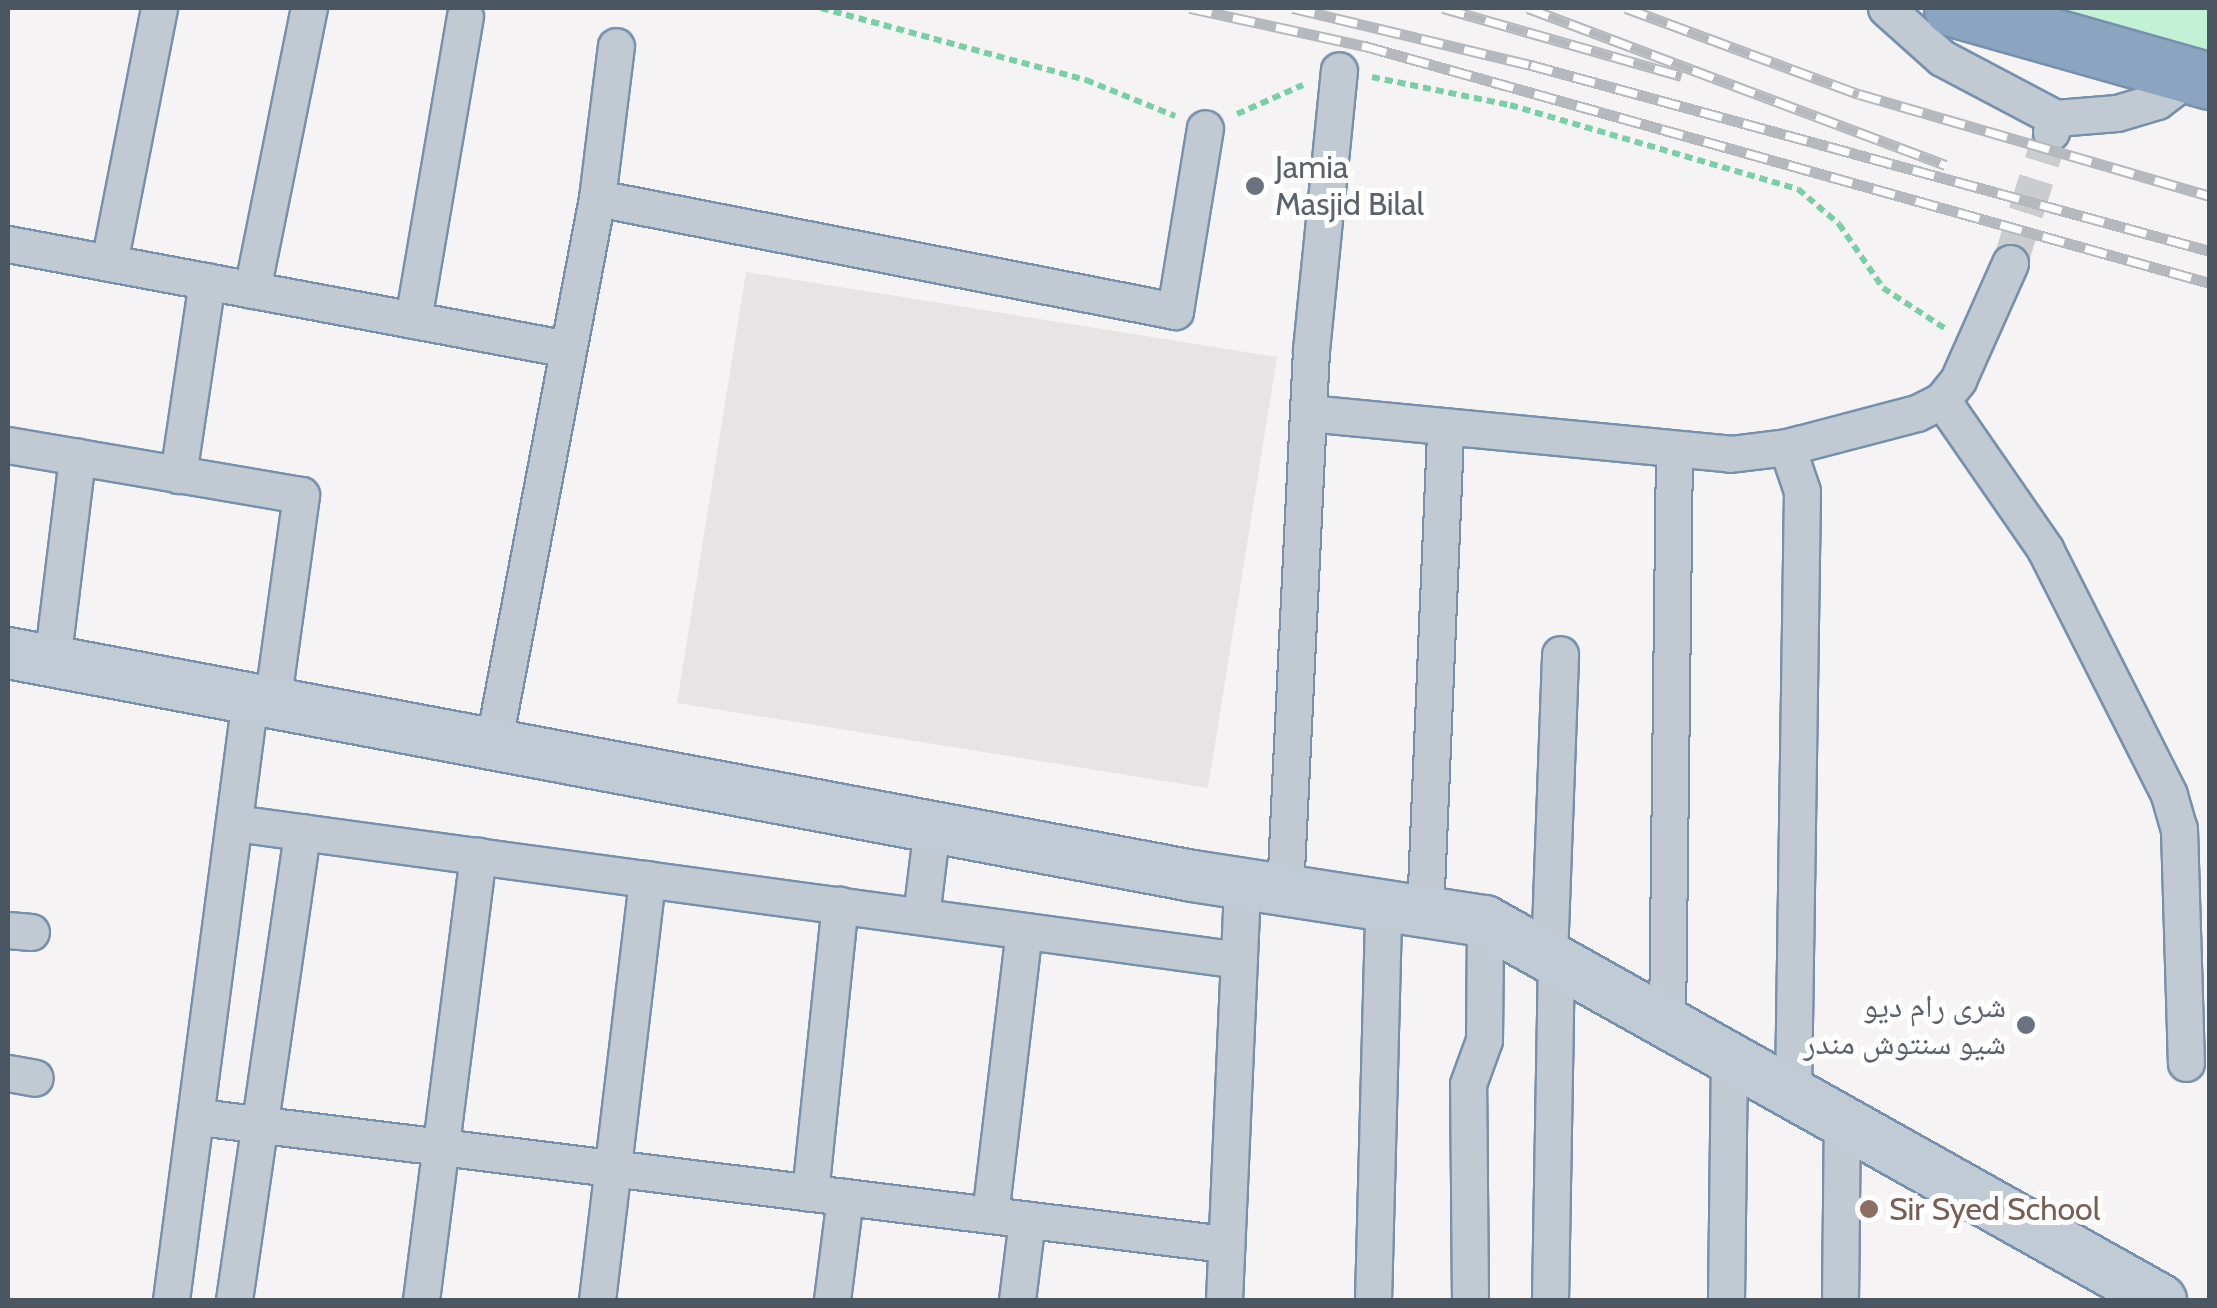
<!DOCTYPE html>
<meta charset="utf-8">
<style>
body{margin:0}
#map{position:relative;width:2217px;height:1308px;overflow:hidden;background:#f5f3f3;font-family:Cabin,"Noto Naskh Arabic",sans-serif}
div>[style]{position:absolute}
.education>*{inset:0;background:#e6e4e5}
.green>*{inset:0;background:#c3f1d5}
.street-tunnel>*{height:35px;margin-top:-17.5px;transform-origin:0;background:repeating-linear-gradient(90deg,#caccce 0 35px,transparent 0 53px)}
.path>*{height:6px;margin-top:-3px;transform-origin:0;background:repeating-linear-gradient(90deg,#7ad0a6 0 8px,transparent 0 13px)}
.roads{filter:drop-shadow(2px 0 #7690ad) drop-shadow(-2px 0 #7690ad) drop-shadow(0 2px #7690ad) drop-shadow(0 -2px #7690ad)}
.street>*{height:35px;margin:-17.5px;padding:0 17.5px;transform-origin:17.5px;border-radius:17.5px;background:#c1cad2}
.secondary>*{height:50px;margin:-25px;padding:0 25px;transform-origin:25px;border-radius:25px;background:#c1cbd6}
.highway>*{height:55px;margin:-27.5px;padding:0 27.5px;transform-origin:27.5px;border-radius:27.5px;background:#8ba5c1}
.rail>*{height:11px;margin-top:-5.5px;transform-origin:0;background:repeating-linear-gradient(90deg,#fff 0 22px,#b5b8bd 0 44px);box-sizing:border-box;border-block:2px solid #b5b8bd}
.dots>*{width:28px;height:28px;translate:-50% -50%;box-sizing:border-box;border:5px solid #fff;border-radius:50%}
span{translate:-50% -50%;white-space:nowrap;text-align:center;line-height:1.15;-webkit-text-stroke:10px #fff;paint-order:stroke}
.worship-label{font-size:32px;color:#5b616d}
.left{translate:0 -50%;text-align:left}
.right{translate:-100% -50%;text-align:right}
.education-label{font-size:32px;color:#785e54}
.frame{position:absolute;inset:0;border:10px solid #4a5661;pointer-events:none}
</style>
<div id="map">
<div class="education">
<div style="clip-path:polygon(746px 272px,1277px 357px,1208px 788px,677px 703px)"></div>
</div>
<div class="green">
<div style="clip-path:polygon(2054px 8px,2209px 8px,2209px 60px,2095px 22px)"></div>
</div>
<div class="street-tunnel">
<div style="left:2010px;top:263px;width:137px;rotate:-72.6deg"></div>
</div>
<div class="path">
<div style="left:821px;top:8px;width:275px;rotate:15.2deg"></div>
<div style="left:1086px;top:80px;width:96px;rotate:22deg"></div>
<div style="left:1372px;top:77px;width:141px;rotate:11.5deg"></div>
<div style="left:1510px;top:105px;width:300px;rotate:16.3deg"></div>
<div style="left:1798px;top:189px;width:54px;rotate:40.5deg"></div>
<div style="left:1839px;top:224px;width:78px;rotate:55.5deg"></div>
<div style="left:1883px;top:288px;width:75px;rotate:33.1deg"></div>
<div style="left:1237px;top:114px;width:72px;rotate:-23.7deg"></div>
</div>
<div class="roads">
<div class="street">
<div style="left:1886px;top:8px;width:75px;rotate:41.8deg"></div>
<div style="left:1942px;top:58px;width:129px;rotate:27.8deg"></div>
<div style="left:2051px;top:132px;width:15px;rotate:-70deg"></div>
<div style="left:2056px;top:118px;width:61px;rotate:-4.7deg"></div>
<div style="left:2117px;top:113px;width:42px;rotate:-16.7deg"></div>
<div style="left:2157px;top:101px;width:41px;rotate:-37.1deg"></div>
<div style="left:597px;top:198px;width:589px;rotate:11.06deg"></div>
<div style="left:1175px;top:311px;width:185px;rotate:-80.7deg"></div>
<div style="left:8px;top:244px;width:570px;rotate:10.62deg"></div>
<div style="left:109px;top:263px;width:260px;rotate:-78.9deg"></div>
<div style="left:252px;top:290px;width:288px;rotate:-78.6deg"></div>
<div style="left:413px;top:320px;width:308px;rotate:-80.3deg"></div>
<div style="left:1942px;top:400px;width:181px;rotate:55.3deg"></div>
<div style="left:2045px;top:549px;width:275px;rotate:63.2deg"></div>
<div style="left:2169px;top:795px;width:35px;rotate:74deg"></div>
<div style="left:2179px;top:829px;width:234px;rotate:88.3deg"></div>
<div style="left:1308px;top:413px;width:424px;rotate:5.5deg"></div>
<div style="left:1730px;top:454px;width:57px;rotate:-7deg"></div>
<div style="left:1787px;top:447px;width:134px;rotate:-14.7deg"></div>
<div style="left:1917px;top:413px;width:28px;rotate:-27deg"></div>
<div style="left:1942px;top:400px;width:26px;rotate:-51deg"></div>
<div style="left:1958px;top:380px;width:128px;rotate:-66deg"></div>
<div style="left:8px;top:445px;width:297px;rotate:9.7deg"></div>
<div style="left:301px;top:495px;width:210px;rotate:97.9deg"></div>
<div style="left:1787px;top:447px;width:46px;rotate:71.2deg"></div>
<div style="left:1802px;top:491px;width:603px;rotate:90.86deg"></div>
<div style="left:178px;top:475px;width:196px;rotate:-81.5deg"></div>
<div style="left:52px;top:662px;width:207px;rotate:-83deg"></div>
<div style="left:493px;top:745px;width:557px;rotate:-79.23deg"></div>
<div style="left:597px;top:198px;width:153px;rotate:-82.9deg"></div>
<div style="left:235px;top:823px;width:1013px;rotate:7.77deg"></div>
<div style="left:1285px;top:891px;width:542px;rotate:-87.25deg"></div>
<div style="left:1311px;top:350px;width:281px;rotate:-84.3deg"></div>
<div style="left:1425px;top:912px;width:485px;rotate:-87.6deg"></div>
<div style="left:921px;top:916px;width:90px;rotate:-83deg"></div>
<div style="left:8px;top:930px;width:23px;rotate:5deg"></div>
<div style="left:1549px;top:957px;width:303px;rotate:-87.9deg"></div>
<div style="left:1667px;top:1022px;width:573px;rotate:-89.3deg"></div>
<div style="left:8px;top:1073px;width:27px;rotate:10deg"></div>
<div style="left:199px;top:1117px;width:1034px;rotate:7.06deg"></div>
<div style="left:810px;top:1193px;width:290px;rotate:-84.1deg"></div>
<div style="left:990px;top:1215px;width:286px;rotate:-83.2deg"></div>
<div style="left:171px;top:1300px;width:607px;rotate:-82.52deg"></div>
<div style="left:234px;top:1300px;width:473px;rotate:-81.7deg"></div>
<div style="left:421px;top:1300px;width:448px;rotate:-82.7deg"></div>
<div style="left:597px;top:1300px;width:424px;rotate:-83.2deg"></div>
<div style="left:832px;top:1300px;width:104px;rotate:-82.8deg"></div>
<div style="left:1017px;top:1300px;width:81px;rotate:-82.9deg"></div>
<div style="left:1224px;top:1300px;width:416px;rotate:-87.5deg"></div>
<div style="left:1373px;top:1300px;width:395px;rotate:-88.5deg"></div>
<div style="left:1470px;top:1300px;width:216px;rotate:-90.5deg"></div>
<div style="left:1468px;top:1084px;width:47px;rotate:-70deg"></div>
<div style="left:1484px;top:1040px;width:119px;rotate:-89.5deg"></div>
<div style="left:1550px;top:1300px;width:339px;rotate:-89deg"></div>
<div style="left:1726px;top:1300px;width:244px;rotate:-89.3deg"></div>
<div style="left:1840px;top:1300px;width:177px;rotate:-89.4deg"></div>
</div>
<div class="secondary">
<div style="left:8px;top:653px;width:1206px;rotate:10.66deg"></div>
<div style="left:1193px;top:876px;width:295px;rotate:8.8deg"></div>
<div style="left:1485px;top:921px;width:775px;rotate:29.28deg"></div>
</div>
<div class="highway">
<div style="left:1952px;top:8px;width:268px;rotate:15.8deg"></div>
</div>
</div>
<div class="rail">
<div style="left:1190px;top:8px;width:179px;rotate:12.3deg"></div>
<div style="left:1365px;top:46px;width:878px;rotate:15.67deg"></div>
<div style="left:1293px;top:8px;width:245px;rotate:13.5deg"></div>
<div style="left:1531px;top:65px;width:704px;rotate:15.32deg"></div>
<div style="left:1443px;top:8px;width:248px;rotate:15.9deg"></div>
<div style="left:1528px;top:8px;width:446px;rotate:20.6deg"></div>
<div style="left:1626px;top:8px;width:248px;rotate:20.3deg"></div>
<div style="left:1859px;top:94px;width:366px;rotate:16.2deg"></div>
</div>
<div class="dots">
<div style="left:1255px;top:186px;background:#6b7280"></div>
<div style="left:2026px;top:1025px;background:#6b7280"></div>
<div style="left:1869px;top:1209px;background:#8d6e63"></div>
</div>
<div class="worship-label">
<span class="left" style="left:1275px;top:186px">Jamia<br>Masjid Bilal</span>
<span class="right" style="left:2006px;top:1025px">شری رام دیو<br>شیو سنتوش مندر</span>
</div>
<div class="education-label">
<span class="left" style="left:1889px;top:1209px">Sir Syed School</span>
</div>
<div class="frame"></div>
</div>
